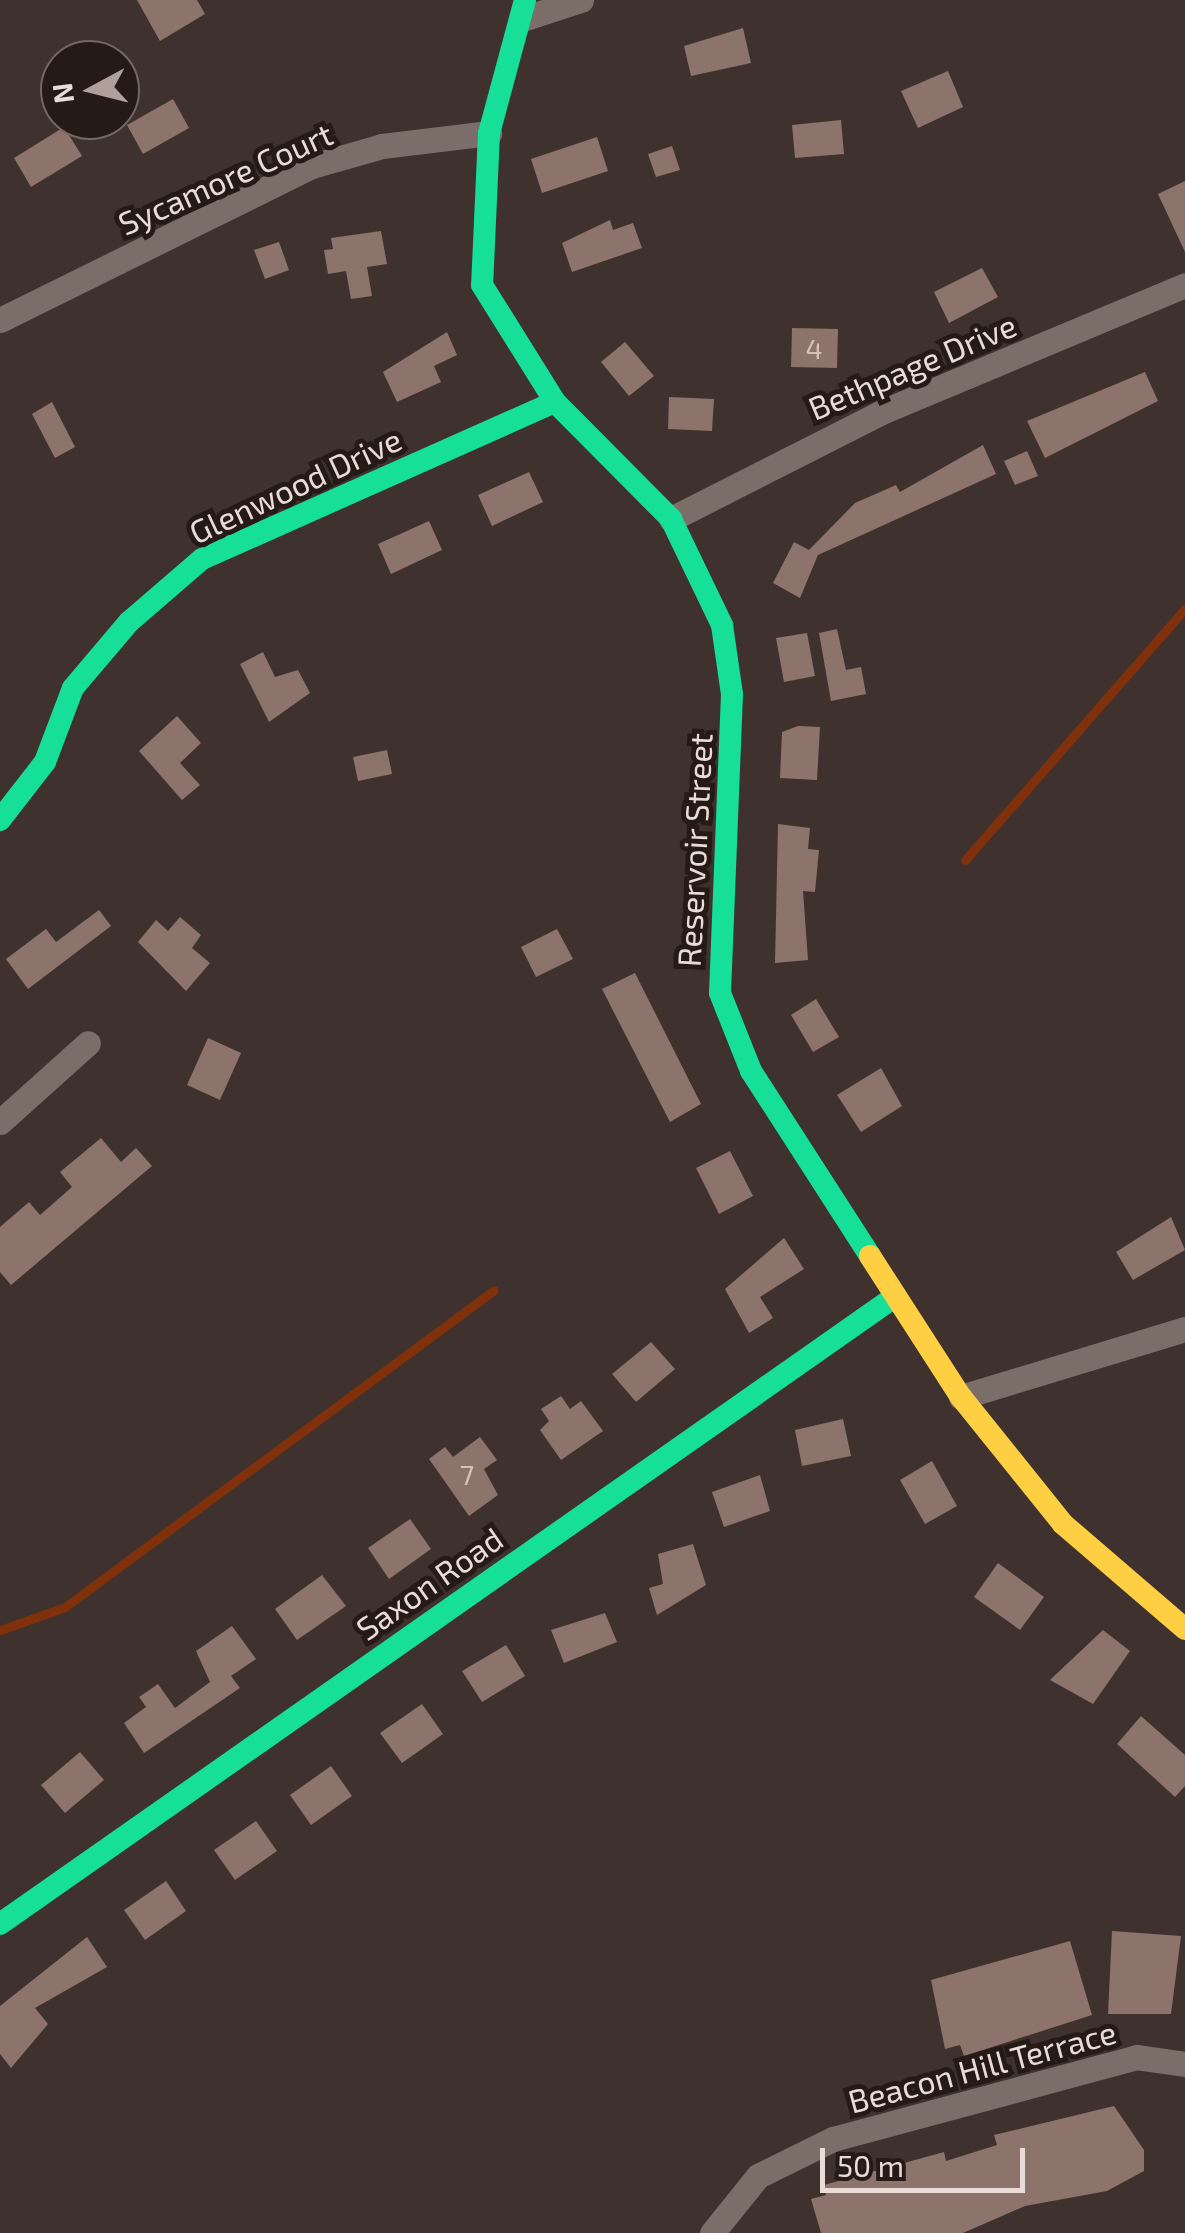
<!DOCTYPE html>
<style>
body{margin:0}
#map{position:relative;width:1185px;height:2233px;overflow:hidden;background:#3f322e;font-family:"Exo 2",sans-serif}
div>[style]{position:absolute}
.stream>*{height:9px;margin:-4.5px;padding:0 4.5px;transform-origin:4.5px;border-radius:4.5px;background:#80300b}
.building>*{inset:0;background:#8c736b}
.street>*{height:25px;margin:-12.5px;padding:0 12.5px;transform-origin:12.5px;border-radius:12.5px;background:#7b6e69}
.fast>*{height:22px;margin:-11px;padding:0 11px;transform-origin:11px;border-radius:11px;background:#16e098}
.slow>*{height:22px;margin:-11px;padding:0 11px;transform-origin:11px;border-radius:11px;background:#ffcf43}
span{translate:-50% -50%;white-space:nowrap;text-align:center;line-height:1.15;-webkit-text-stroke:10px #251a16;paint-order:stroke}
.number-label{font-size:28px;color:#d3c1bb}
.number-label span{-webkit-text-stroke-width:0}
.street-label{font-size:32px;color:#ebdbd6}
.north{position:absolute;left:40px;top:40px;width:100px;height:100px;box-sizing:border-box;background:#251a16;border:2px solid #746763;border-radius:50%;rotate:263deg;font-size:28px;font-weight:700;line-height:40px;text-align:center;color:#ebdbd6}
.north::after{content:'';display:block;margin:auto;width:35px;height:45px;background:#afa09b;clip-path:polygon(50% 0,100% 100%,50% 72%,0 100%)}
.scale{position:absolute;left:820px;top:2148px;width:205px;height:45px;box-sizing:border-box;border:5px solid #ebdbd6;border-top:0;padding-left:12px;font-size:30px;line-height:35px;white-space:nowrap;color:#ebdbd6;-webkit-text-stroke:8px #251a16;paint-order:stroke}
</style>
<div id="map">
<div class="stream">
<div style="left:965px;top:860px;width:334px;rotate:-48.8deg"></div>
<div style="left:0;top:1630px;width:69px;rotate:-19.5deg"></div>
<div style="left:65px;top:1607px;width:533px;rotate:-36.46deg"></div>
</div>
<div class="building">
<div style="clip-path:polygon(137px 0,197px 0,205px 14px,160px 41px)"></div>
<div style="clip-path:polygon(743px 28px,751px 63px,691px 76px,684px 46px)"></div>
<div style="clip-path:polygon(948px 71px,963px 107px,918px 128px,901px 91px)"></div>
<div style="clip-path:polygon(173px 99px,189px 128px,143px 154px,127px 125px)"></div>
<div style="clip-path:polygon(841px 120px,844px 154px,795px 158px,792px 125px)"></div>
<div style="clip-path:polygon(64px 127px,82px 156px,31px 187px,14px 158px)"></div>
<div style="clip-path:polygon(597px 137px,608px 171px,542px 193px,531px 159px)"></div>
<div style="clip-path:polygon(672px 146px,680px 170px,656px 177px,648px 154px)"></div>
<div style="clip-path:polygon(1185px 181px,1185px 252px,1158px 194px)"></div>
<div style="clip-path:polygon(610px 220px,613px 230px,633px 223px,642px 248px,572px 272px,562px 243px)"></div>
<div style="clip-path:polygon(381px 231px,387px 264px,367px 267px,372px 296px,351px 299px,346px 271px,328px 274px,324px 250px,333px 249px,331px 238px)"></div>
<div style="clip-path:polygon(279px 242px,289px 270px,265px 279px,254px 250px)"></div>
<div style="clip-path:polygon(982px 268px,998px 297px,949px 323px,934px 292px)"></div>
<div style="clip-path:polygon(792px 328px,838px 329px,837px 368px,791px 367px)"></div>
<div style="clip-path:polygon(447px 332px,457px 355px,434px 366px,441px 382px,397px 402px,383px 372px)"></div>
<div style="clip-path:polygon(625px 342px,654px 376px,629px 396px,601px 362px)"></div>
<div style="clip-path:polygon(1145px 372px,1158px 401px,1045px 458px,1027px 421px)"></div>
<div style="clip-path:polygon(669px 397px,714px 399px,712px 431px,668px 429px)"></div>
<div style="clip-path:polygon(52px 402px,75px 447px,55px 458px,32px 414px)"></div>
<div style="clip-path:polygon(983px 445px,996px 474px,818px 555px,800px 598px,773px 583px,794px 542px,809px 550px,855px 503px,896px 485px,900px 492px)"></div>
<div style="clip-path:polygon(1027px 451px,1038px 476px,1015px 485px,1004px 461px)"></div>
<div style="clip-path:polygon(529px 472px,543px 502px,492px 526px,478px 495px)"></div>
<div style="clip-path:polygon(429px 521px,442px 550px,391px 574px,378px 544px)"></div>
<div style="clip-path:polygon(837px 629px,846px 670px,861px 667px,866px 694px,831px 701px,819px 633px)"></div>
<div style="clip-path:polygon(807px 633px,815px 676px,784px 682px,776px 638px)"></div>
<div style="clip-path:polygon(263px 652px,275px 677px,298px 670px,310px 693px,269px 722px,240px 664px)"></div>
<div style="clip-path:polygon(177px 716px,201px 743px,180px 763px,200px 785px,182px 800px,139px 751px)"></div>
<div style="clip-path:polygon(798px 726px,820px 727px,817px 780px,780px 778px,782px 732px)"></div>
<div style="clip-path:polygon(387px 750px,392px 774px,358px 781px,353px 757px)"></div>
<div style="clip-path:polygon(778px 824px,810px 828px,808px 849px,819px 850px,815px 892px,803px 891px,808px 960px,775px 963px)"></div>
<div style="clip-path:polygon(99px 910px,111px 926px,28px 989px,6px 959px,46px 929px,56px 942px)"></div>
<div style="clip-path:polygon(180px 917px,201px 935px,192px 948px,210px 963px,186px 991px,138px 942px,156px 920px,168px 931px)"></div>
<div style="clip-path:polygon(557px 929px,573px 959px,536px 977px,521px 947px)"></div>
<div style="clip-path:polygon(635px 973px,701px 1104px,670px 1122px,602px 989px)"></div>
<div style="clip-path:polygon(816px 999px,839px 1037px,813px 1052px,791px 1015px)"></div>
<div style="clip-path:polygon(208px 1038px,241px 1053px,220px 1100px,187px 1085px)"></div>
<div style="clip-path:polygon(881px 1068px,902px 1106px,861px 1132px,837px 1095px)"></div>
<div style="clip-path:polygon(101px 1138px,121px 1162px,136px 1148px,152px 1166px,11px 1285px,0 1272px,0 1227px,29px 1202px,40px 1215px,72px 1187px,60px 1172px)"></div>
<div style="clip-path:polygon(730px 1151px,753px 1196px,719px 1214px,696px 1168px)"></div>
<div style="clip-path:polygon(1171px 1217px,1185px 1250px,1133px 1280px,1116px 1252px)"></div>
<div style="clip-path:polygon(784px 1238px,804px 1269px,760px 1297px,773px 1318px,749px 1333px,725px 1289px)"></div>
<div style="clip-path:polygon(651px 1342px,675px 1369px,636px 1402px,612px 1374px)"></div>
<div style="clip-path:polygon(561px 1396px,570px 1409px,581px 1401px,603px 1431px,561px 1460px,540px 1430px,549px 1421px,541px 1409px)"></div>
<div style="clip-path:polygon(843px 1419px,851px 1456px,802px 1466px,795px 1430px)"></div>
<div style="clip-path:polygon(480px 1437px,497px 1460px,484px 1469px,498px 1495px,469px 1516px,429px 1459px,445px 1447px,453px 1457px)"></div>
<div style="clip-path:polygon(932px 1461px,957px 1506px,925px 1524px,900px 1480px)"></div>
<div style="clip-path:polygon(760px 1475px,770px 1511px,724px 1527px,712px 1492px)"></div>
<div style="clip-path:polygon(410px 1519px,431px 1549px,389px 1579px,368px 1548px)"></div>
<div style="clip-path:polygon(693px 1544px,706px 1585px,657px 1615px,649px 1588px,663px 1584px,658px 1554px)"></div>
<div style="clip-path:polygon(998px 1563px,1044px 1597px,1020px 1630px,974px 1597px)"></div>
<div style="clip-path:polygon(322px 1575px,346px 1606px,297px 1640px,275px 1609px)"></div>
<div style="clip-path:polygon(605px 1613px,617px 1642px,564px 1663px,551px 1630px)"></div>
<div style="clip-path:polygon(232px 1626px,256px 1659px,231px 1676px,240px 1688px,144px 1753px,124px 1723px,146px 1707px,139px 1697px,158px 1684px,175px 1708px,210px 1682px,196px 1651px)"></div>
<div style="clip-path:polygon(1103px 1630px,1130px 1651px,1093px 1704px,1050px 1680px)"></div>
<div style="clip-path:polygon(506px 1645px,525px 1676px,482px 1702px,462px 1671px)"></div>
<div style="clip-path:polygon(422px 1704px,443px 1734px,402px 1763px,380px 1733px)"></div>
<div style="clip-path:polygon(1141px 1716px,1185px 1755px,1185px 1786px,1175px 1797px,1117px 1744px)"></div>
<div style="clip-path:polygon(80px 1752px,104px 1780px,65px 1813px,41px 1785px)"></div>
<div style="clip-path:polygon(331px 1766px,352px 1796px,311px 1825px,290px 1795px)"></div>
<div style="clip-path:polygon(256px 1821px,277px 1851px,235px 1880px,214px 1850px)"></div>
<div style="clip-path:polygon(166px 1881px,186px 1911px,145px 1940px,124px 1910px)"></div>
<div style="clip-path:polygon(1112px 1931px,1181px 1936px,1171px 2014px,1108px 2014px)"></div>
<div style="clip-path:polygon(87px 1937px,107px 1967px,35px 2008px,48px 2024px,11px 2068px,0 2054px,0 2006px)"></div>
<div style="clip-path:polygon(1070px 1941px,1092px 2015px,964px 2056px,960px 2045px,945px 2049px,931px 1980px)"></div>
<div style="clip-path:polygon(1114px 2106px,1144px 2150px,1144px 2171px,1107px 2191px,1025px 2206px,963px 2233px,821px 2233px,811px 2199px,826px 2195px,824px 2185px,944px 2152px,946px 2161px,997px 2145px,994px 2135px)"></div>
</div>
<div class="street">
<div style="left:522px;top:19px;width:62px;rotate:-17.9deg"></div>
<div style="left:0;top:320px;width:348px;rotate:-26.3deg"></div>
<div style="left:312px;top:166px;width:73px;rotate:-15.9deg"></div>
<div style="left:382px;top:146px;width:108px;rotate:-6.9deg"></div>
<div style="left:671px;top:519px;width:239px;rotate:-26.9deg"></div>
<div style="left:884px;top:411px;width:326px;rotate:-22.7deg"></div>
<div style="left:0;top:1122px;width:118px;rotate:-41.9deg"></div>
<div style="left:961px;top:1397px;width:234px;rotate:-16.9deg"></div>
<div style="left:712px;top:2233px;width:73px;rotate:-51.1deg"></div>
<div style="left:758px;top:2176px;width:84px;rotate:-26.3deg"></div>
<div style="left:833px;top:2139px;width:314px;rotate:-15.1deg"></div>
<div style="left:1136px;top:2057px;width:49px;rotate:8.1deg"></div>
</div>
<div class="fast">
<div style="left:525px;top:0;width:138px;rotate:105.1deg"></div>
<div style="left:489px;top:133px;width:152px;rotate:92.6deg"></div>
<div style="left:482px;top:285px;width:138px;rotate:58deg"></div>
<div style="left:555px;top:402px;width:165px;rotate:45.2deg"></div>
<div style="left:671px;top:519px;width:118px;rotate:64.3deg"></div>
<div style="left:722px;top:625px;width:70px;rotate:81.8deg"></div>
<div style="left:732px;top:694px;width:299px;rotate:92.3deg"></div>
<div style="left:720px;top:993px;width:84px;rotate:68.3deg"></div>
<div style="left:751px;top:1071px;width:220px;rotate:57.2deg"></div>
<div style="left:0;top:820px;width:73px;rotate:-52.2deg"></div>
<div style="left:45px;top:762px;width:79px;rotate:-69.3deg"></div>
<div style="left:73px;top:688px;width:87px;rotate:-49.7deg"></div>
<div style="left:129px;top:622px;width:96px;rotate:-40.8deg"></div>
<div style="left:202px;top:559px;width:386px;rotate:-24deg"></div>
<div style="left:0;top:1924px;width:1094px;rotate:-35.03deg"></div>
</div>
<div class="slow">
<div style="left:870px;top:1256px;width:168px;rotate:57.2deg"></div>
<div style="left:961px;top:1397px;width:163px;rotate:51.2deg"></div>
<div style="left:1063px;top:1524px;width:161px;rotate:40.7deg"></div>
</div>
<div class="number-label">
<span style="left:814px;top:348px">4</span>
<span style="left:467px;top:1474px">7</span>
</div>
<div class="street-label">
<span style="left:225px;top:178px;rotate:-24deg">Sycamore Court</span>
<span style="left:912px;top:366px;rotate:-23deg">Bethpage Drive</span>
<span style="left:295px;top:485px;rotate:-25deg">Glenwood Drive</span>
<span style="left:694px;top:850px;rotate:-87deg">Reservoir Street</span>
<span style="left:429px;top:1583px;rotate:-35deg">Saxon Road</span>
<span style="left:982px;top:2066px;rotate:-15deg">Beacon Hill Terrace</span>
</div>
<div class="north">N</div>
<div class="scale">50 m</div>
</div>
